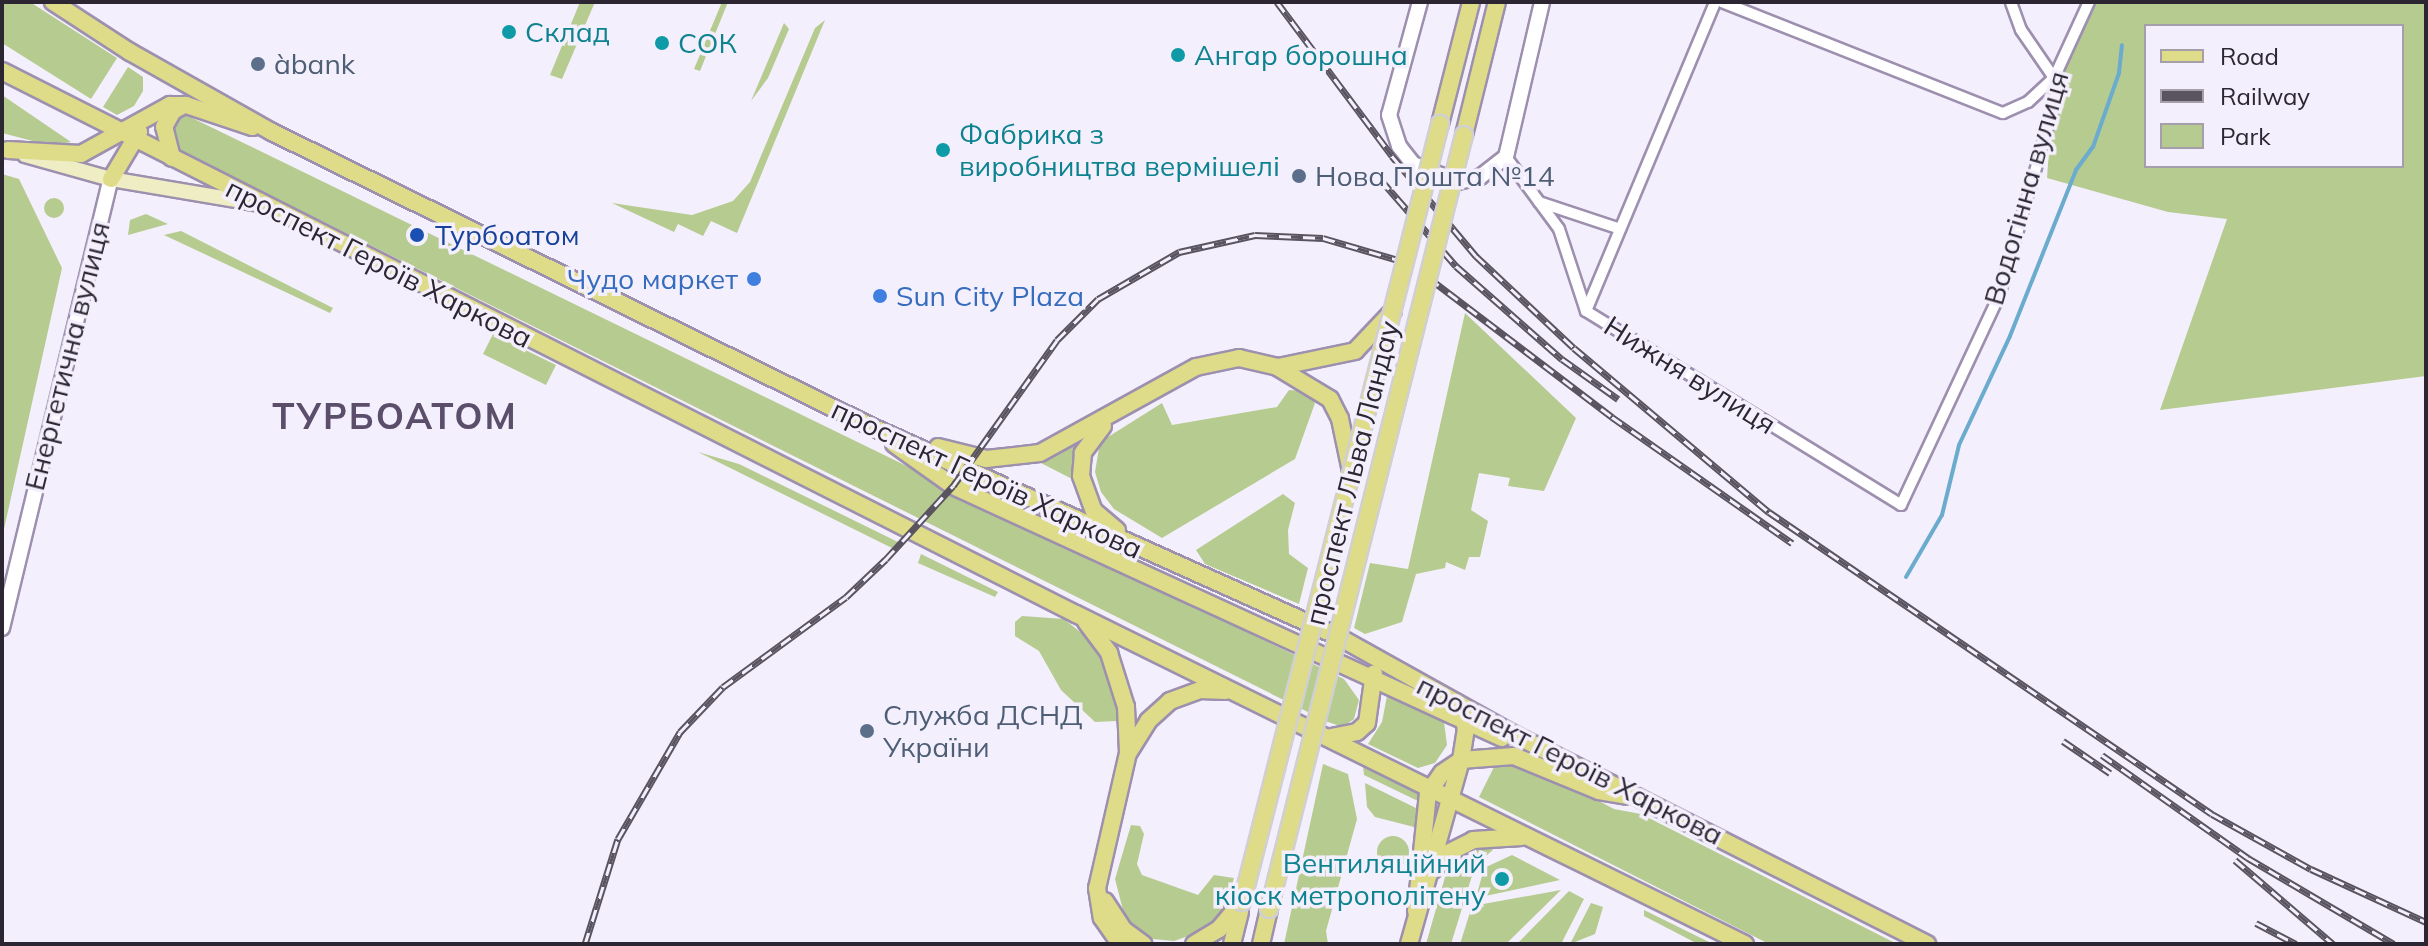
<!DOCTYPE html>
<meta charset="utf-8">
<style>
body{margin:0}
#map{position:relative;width:2428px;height:946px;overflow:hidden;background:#f4effc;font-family:Mulish,sans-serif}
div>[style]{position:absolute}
.green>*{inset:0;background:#b6cb90}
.round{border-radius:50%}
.stream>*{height:4px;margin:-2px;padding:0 2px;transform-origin:2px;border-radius:2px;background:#6aabce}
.roads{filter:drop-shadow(2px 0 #9d90af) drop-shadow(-2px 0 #9d90af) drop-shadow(0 2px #9d90af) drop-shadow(0 -2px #9d90af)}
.minor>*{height:10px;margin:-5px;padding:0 5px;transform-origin:5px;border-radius:5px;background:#fff}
.tertiary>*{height:14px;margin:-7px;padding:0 7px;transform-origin:7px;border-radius:7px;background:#fff}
.secondary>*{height:14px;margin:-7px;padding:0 7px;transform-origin:7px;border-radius:7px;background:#eeedc4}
.primary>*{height:16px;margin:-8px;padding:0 8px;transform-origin:8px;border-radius:8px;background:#dedc88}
.rail>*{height:7px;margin-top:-3.5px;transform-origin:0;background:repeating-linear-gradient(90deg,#f4effc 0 12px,#595460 0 24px);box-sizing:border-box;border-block:2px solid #595460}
.bridges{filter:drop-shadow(2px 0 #d0cfd2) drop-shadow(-2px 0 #d0cfd2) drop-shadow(0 2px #d0cfd2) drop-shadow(0 -2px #d0cfd2)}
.primary-bridge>*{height:16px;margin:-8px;padding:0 8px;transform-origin:8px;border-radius:8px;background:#dedc88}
.dots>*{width:22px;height:22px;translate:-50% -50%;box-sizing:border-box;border:4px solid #f4effc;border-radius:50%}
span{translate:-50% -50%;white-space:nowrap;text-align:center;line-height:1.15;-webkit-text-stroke:7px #f4effc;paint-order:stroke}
.culture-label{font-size:28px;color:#0d838f}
.left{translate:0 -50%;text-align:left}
.right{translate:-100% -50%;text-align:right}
.service-label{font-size:28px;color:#4e5e75}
.street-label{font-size:28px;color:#2b2632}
.transit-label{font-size:28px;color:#164399}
.shop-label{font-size:28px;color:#366cbe}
.district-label{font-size:36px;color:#5a4e6a;font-weight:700;letter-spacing:2px}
.frame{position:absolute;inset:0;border:4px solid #2b2632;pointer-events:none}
.legend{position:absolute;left:2144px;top:24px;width:260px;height:144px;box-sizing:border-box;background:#f4effc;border:2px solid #a49fab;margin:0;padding:10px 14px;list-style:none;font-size:24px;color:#2b2632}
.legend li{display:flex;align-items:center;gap:16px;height:40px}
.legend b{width:40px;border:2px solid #a49fab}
</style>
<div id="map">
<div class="green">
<div style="clip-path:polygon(2px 2px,30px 2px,117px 58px,91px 99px,2px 43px)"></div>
<div style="clip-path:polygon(580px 2px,595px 2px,562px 79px,550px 75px)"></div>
<div style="clip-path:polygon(722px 2px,728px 2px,700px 71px,694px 69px)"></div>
<div style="clip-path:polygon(evenodd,2089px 2px,2426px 2px,2426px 376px,2160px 410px,2227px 219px,2168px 212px,2047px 178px,2054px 78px,2089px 2px,2146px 26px,2402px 26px,2402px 166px,2146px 166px,2146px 26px)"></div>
<div style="clip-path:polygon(825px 20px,737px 233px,711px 221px,703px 236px,678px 224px,674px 232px,612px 203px,692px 215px,733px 201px,750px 182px,815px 28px)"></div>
<div style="clip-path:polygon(784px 23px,789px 29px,768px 78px,751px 101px)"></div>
<div style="clip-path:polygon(128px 67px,143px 77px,143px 91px,134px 106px,117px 115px,103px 107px)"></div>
<div style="clip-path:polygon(2px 95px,71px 142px,52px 146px,2px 133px)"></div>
<div style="clip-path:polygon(184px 114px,1344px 679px,1359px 700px,1354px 719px,1343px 727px,1328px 722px,181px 151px,168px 129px,176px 115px)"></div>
<div style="clip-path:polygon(2px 174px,19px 179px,62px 268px,2px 538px)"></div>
<div class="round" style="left:44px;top:198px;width:20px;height:20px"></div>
<div style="clip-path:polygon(146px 214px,168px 224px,128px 235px,130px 220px)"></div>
<div style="clip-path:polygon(181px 231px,333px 308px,330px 313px,164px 235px)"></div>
<div style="clip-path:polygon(1465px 313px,1576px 418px,1544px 491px,1508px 486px,1510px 478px,1479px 473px,1471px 510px,1488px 521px,1480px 557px,1469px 557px,1465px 570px,1446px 562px,1445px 568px,1416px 574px,1402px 622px,1365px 634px,1354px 628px,1370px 563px,1408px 569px)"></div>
<div style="clip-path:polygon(493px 334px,556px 365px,546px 385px,483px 354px)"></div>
<div style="clip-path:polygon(1289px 390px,1304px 391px,1315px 403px,1295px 459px,1162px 538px,1114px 509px,1101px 492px,1095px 472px,1100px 442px,1162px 403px,1172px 425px,1277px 407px)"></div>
<div style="clip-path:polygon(1078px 443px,1078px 482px,1039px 462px,1063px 452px)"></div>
<div style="clip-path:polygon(698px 452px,739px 464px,898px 542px,892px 548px)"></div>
<div style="clip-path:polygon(1283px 494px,1295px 503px,1288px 530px,1289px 554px,1308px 568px,1299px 604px,1205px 564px,1196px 550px)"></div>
<div style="clip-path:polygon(921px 554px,998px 592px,995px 597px,918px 563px)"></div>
<div style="clip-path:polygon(1022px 616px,1064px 619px,1095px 644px,1119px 709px,1117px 721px,1095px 722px,1061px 690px,1039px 651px,1015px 636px,1015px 622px)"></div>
<div style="clip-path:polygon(1387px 696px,1444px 722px,1447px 745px,1435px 763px,1418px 768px,1368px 744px,1382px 722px)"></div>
<div style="clip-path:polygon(1497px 761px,1555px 778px,1614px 809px,1641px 814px,1897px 944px,1769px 944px,1479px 797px)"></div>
<div style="clip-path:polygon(1323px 764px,1348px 774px,1357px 819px,1326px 931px,1328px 944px,1284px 944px)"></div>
<div style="clip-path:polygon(1363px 766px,1419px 793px,1420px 802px,1364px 775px)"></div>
<div style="clip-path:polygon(1365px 783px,1420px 810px,1418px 828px,1375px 817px,1367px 807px)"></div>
<div style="clip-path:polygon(1131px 825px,1140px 826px,1144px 834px,1137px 864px,1142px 875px,1198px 895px,1214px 875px,1234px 878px,1225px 909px,1200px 932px,1174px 941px,1152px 939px,1125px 918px,1115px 879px)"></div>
<div class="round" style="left:1377px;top:836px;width:32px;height:32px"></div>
<div style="clip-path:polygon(1488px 843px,1497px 846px,1475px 866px,1451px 944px,1426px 944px,1445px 877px,1455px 864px)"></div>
<div style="clip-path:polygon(1512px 855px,1560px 880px,1476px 898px,1484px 868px)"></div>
<div style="clip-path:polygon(1561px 890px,1506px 944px,1460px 944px,1472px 906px)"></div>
<div style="clip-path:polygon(1569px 891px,1584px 899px,1561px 944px,1517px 944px)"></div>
<div style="clip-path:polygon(1591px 903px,1603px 907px,1595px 934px,1570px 944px)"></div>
<div style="clip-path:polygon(1644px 910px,1713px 944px,1698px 944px,1644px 916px)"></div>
</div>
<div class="stream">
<div style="left:1906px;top:577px;width:72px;rotate:-59.9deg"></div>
<div style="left:1942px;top:515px;width:72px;rotate:-76.3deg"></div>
<div style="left:1959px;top:445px;width:120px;rotate:-64.9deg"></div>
<div style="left:2010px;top:336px;width:179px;rotate:-68.3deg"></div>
<div style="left:2076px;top:170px;width:29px;rotate:-54deg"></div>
<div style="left:2093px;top:147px;width:78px;rotate:-70.6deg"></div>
<div style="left:2119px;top:73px;width:28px;rotate:-84deg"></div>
</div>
<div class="roads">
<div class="minor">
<div style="left:1722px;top:2px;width:302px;rotate:21.6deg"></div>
<div style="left:2003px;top:113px;width:27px;rotate:-24deg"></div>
<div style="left:2028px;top:102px;width:35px;rotate:-43deg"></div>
<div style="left:2054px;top:78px;width:58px;rotate:-124.5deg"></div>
<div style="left:2021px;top:30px;width:30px;rotate:-110deg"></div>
<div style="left:1506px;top:157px;width:89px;rotate:53.6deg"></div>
<div style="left:1559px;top:229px;width:86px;rotate:71.8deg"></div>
<div style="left:1586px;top:311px;width:370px;rotate:31.6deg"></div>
<div style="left:1901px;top:505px;width:231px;rotate:-64.9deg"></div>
<div style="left:1999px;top:296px;width:206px;rotate:-73.9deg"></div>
<div style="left:2056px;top:98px;width:20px;rotate:-96deg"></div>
<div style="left:2054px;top:78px;width:84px;rotate:-65.3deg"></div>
<div style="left:1539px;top:202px;width:85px;rotate:18.4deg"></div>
<div style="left:1586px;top:311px;width:335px;rotate:-67.3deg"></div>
</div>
<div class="tertiary">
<div style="left:1420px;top:2px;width:117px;rotate:105.3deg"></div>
<div style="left:1389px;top:115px;width:33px;rotate:72deg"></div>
<div style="left:1399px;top:146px;width:23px;rotate:52deg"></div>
<div style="left:1413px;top:164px;width:48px;rotate:21.8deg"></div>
<div style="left:1458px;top:182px;width:23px;rotate:-13deg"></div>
<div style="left:1480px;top:177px;width:33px;rotate:-38deg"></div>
<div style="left:1506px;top:157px;width:159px;rotate:-76.9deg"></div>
<div style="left:2px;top:628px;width:462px;rotate:-76.4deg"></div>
</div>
<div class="secondary">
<div style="left:25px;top:155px;width:89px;rotate:15.6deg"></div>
<div style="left:111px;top:179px;width:150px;rotate:9.6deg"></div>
</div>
<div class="primary">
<div style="left:53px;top:2px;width:92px;rotate:33deg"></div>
<div style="left:130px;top:52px;width:163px;rotate:29.4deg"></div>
<div style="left:272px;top:132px;width:666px;rotate:26.18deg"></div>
<div style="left:870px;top:426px;width:510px;rotate:24.2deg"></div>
<div style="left:1335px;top:635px;width:206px;rotate:29.1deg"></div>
<div style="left:1515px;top:735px;width:462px;rotate:26.9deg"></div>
<div style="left:2px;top:71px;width:1203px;rotate:26.82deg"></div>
<div style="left:1076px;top:614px;width:746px;rotate:26.26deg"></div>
<div style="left:1440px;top:124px;width:126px;rotate:-75.7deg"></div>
<div style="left:1464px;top:135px;width:137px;rotate:-76.1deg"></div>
<div style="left:8px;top:150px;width:73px;rotate:3.1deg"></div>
<div style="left:81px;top:154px;width:102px;rotate:-28.8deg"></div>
<div style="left:170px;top:105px;width:16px"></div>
<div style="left:186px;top:105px;width:70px;rotate:18.4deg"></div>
<div style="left:172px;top:158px;width:32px;rotate:-104deg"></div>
<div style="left:164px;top:127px;width:18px;rotate:-61deg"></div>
<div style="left:173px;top:111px;width:13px;rotate:-29deg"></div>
<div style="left:111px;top:179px;width:55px;rotate:-59.2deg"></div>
<div style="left:1278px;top:367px;width:79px;rotate:-11.7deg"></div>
<div style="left:1355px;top:351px;width:55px;rotate:-46.5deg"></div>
<div style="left:1103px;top:426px;width:34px;rotate:127deg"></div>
<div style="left:1083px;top:453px;width:23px;rotate:95deg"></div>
<div style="left:1081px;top:476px;width:37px;rotate:70deg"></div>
<div style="left:1094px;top:511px;width:30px;rotate:40deg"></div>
<div style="left:894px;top:444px;width:72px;rotate:35.4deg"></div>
<div style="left:953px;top:486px;width:604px;rotate:24.66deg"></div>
<div style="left:938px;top:447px;width:49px;rotate:14deg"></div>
<div style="left:986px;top:459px;width:54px;rotate:-6.3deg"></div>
<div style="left:1040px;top:453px;width:178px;rotate:-28.9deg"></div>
<div style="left:1196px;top:367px;width:44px;rotate:-11.8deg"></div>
<div style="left:1239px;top:358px;width:39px;rotate:13deg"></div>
<div style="left:1277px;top:367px;width:62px;rotate:31.1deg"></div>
<div style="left:1330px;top:399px;width:22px;rotate:63deg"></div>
<div style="left:1340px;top:419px;width:58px;rotate:78.1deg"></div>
<div style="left:1086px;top:622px;width:39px;rotate:53deg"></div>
<div style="left:1109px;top:653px;width:57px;rotate:72.5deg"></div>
<div style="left:1126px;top:707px;width:46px;rotate:87.5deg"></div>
<div style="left:1128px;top:753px;width:139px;rotate:102.9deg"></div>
<div style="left:1097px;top:888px;width:30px;rotate:81deg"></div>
<div style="left:1102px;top:918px;width:32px;rotate:55deg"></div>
<div style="left:1331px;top:737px;width:26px;rotate:-11deg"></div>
<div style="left:1357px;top:732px;width:13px;rotate:-42deg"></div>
<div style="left:1367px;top:723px;width:50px;rotate:-82deg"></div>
<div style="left:1129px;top:752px;width:36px;rotate:-58deg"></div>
<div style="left:1148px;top:721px;width:30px;rotate:-42deg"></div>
<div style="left:1170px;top:701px;width:32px;rotate:-20deg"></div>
<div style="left:1200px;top:690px;width:26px;rotate:2deg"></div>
<div style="left:1433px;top:870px;width:23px;rotate:-49deg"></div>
<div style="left:1448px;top:853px;width:28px;rotate:-27deg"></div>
<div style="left:1473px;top:840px;width:49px;rotate:-3.5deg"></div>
<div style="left:1105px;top:901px;width:35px;rotate:57deg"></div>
<div style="left:1124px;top:930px;width:24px;rotate:36deg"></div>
<div style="left:1416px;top:911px;width:119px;rotate:-84.2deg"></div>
<div style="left:1428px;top:793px;width:24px;rotate:-55deg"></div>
<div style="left:1442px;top:773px;width:23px;rotate:-34deg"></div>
<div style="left:1461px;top:760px;width:53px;rotate:-4.3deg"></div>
<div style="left:1514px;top:756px;width:92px;rotate:22.4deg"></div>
<div style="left:1599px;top:791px;width:27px;rotate:10deg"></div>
<div style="left:1194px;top:944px;width:29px;rotate:-31deg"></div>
<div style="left:1219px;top:929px;width:35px;rotate:-50deg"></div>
<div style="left:1232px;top:944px;width:33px;rotate:-76deg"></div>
<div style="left:1261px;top:944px;width:36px;rotate:-77deg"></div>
<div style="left:1409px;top:944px;width:191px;rotate:-74.2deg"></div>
<div style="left:1461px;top:760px;width:30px;rotate:-81deg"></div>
<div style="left:1466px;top:730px;width:16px;rotate:-101deg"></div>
</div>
</div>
<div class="rail">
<div style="left:1277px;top:2px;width:192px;rotate:53.2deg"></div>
<div style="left:1392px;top:156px;width:131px;rotate:50deg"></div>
<div style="left:1476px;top:256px;width:134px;rotate:43.2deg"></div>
<div style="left:1574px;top:348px;width:255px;rotate:40.1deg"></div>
<div style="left:1769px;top:512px;width:536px;rotate:34.28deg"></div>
<div style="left:2212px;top:814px;width:113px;rotate:29.1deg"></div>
<div style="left:2311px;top:869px;width:127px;rotate:24.7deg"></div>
<div style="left:1381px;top:180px;width:114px;rotate:48.9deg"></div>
<div style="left:1456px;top:266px;width:141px;rotate:41.3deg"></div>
<div style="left:1562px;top:359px;width:69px;rotate:35.5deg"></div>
<div style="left:1429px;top:278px;width:230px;rotate:37.2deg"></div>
<div style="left:1612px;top:417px;width:220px;rotate:35deg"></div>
<div style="left:2063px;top:741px;width:57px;rotate:34.2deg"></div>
<div style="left:2102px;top:755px;width:179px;rotate:35.2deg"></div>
<div style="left:2248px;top:858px;width:169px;rotate:30.5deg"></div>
<div style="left:2235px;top:860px;width:129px;rotate:40.6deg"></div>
<div style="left:2256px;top:923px;width:45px;rotate:27.7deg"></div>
<div style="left:585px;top:944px;width:110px;rotate:-72.6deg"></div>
<div style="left:618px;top:839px;width:124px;rotate:-59.9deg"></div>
<div style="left:680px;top:732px;width:62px;rotate:-46.3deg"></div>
<div style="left:723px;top:687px;width:152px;rotate:-36.2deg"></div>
<div style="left:846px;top:597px;width:55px;rotate:-43.5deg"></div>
<div style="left:886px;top:559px;width:99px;rotate:-47.5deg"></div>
<div style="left:953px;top:486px;width:179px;rotate:-54.5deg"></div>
<div style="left:1057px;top:340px;width:58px;rotate:-45deg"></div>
<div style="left:1098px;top:299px;width:94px;rotate:-30.1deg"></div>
<div style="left:1179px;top:252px;width:78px;rotate:-12.6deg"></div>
<div style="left:1255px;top:235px;width:68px;rotate:2.5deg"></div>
<div style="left:1323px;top:238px;width:85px;rotate:16.3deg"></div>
</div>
<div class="bridges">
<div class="primary-bridge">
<div style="left:1242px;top:902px;width:803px;rotate:-75.72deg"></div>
<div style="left:1269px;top:909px;width:798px;rotate:-75.86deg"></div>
</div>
</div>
<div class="dots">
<div style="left:509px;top:32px;background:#0f9aa8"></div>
<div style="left:662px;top:43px;background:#0f9aa8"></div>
<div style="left:1178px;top:55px;background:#0f9aa8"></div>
<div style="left:258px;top:64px;background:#5c6f8a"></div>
<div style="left:943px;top:150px;background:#0f9aa8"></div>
<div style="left:1299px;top:176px;background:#5c6f8a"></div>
<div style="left:417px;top:235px;background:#1a4fb4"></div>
<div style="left:754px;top:279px;background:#3f7fe0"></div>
<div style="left:880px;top:296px;background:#3f7fe0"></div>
<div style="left:867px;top:731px;background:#5c6f8a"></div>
<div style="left:1502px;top:879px;background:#0f9aa8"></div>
</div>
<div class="culture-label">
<span class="left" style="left:525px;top:32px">Склад</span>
<span class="left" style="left:678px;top:43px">СОК</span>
<span class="left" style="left:1194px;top:55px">Ангар борошна</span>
<span class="left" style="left:959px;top:150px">Фабрика з<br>виробництва вермішелі</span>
<span class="right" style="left:1486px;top:879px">Вентиляційний<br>кіоск метрополітену</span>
</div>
<div class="service-label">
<span class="left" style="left:274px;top:64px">àbank</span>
<span class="left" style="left:1315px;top:176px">Нова Пошта №14</span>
<span class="left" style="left:883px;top:731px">Служба ДСНД<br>України</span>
</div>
<div class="street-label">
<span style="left:2026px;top:188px;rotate:-74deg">Водогінна вулиця</span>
<span style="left:379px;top:263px;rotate:27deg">проспект Героїв Харкова</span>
<span style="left:67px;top:356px;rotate:-76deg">Енергетична вулиця</span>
<span style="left:1690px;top:375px;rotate:32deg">Нижня вулиця</span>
<span style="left:1352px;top:473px;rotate:-76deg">проспект Льва Ландау</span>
<span style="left:987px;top:479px;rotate:25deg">проспект Героїв Харкова</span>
<span style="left:1570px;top:760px;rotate:27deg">проспект Героїв Харкова</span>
</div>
<div class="transit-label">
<span class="left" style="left:435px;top:235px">Турбоатом</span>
</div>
<div class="shop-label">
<span class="right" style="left:738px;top:279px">Чудо маркет</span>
<span class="left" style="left:896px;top:296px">Sun City Plaza</span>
</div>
<div class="district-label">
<span style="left:395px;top:416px">ТУРБОАТОМ</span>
</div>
<div class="frame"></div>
<ul class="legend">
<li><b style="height:10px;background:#dedc88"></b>Road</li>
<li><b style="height:10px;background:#595460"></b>Railway</li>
<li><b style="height:22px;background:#b6cb90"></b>Park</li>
</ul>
</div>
